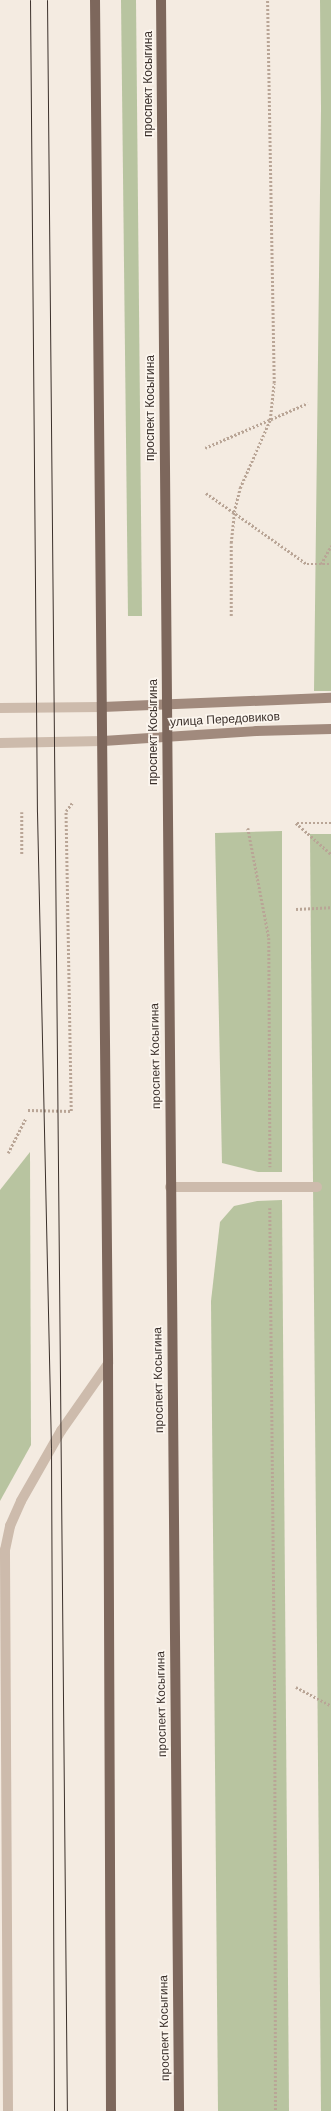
<!DOCTYPE html>
<meta charset="utf-8">
<style>
body{margin:0}
#map{position:relative;width:331px;height:2111px;overflow:hidden;background:#f4ebe1;font-family:Helvetica,sans-serif}
div>[style]{position:absolute}
.green>*{inset:0;background:#b8c4a0}
.path>*{height:2.5px;margin-top:-1.25px;transform-origin:0;background:repeating-linear-gradient(90deg,#b9a596 0 2px,transparent 0 4px)}
.service>*{height:10px;margin:-5px;padding:0 5px;transform-origin:5px;border-radius:5px;background:#cdbbac}
.minor>*{height:10px;margin:-5px;padding:0 5px;transform-origin:5px;border-radius:5px;background:#cdbbac}
.tertiary>*{height:10px;margin:-5px;padding:0 5px;transform-origin:5px;border-radius:5px;background:#cdbbac}
.secondary>*{height:10px;margin:-5px;padding:0 5px;transform-origin:5px;border-radius:5px;background:#a18a7d}
.primary>*{height:10px;margin:-5px;padding:0 5px;transform-origin:5px;border-radius:5px;background:#7d675c}
.tram>*{height:1px;margin:-0.5px;padding:0 0.5px;transform-origin:0.5px;border-radius:0.5px;background:#3b302b}
span{translate:-50% -50%;white-space:nowrap;text-align:center;line-height:1.15;-webkit-text-stroke:3.5px #fbf5ee;paint-order:stroke}
.street-label{font-size:12px;color:#3b302b}
</style>
<div id="map">
<div class="green">
<div style="clip-path:polygon(121px 0,136px 0,142px 616px,128px 616px)"></div>
<div style="clip-path:polygon(320px 0,331px 0,331px 691px,314px 691px,321px 109px)"></div>
<div style="clip-path:polygon(282px 831px,282px 1172px,258px 1172px,222px 1163px,215px 833px)"></div>
<div style="clip-path:polygon(310px 834px,331px 834px,331px 2111px,321px 2111px)"></div>
<div style="clip-path:polygon(30px 1152px,31px 1445px,0 1501px,0 1190px)"></div>
<div style="clip-path:polygon(282px 1200px,289px 2111px,218px 2111px,211px 1301px,220px 1222px,234px 1206px,257px 1201px)"></div>
</div>
<div class="path">
<div style="left:205px;top:448px;width:112px;rotate:-23.6deg"></div>
<div style="left:206px;top:493px;width:123px;rotate:35.1deg"></div>
<div style="left:307px;top:564px;width:24px"></div>
<div style="left:321px;top:564px;width:21px;rotate:-61deg"></div>
<div style="left:231px;top:616px;width:73px;rotate:-90deg"></div>
<div style="left:231px;top:543px;width:31px;rotate:-84deg"></div>
<div style="left:234px;top:512px;width:25px;rotate:-76deg"></div>
<div style="left:240px;top:488px;width:74px;rotate:-66.2deg"></div>
<div style="left:270px;top:420px;width:37px;rotate:-84deg"></div>
<div style="left:274px;top:383px;width:383px;rotate:-91deg"></div>
<div style="left:22px;top:812px;width:43px;rotate:90deg"></div>
<div style="left:296px;top:823px;width:47px;rotate:41.5deg"></div>
<div style="left:297px;top:823px;width:34px"></div>
<div style="left:248px;top:828px;width:112px;rotate:79.2deg"></div>
<div style="left:269px;top:938px;width:229px;rotate:89.7deg"></div>
<div style="left:296px;top:909px;width:35px;rotate:-3deg"></div>
<div style="left:28px;top:1110px;width:43px;rotate:1.3deg"></div>
<div style="left:71px;top:1111px;width:300px;rotate:-91deg"></div>
<div style="left:66px;top:811px;width:10px;rotate:-53deg"></div>
<div style="left:8px;top:1153px;width:38px;rotate:-63deg"></div>
<div style="left:270px;top:1208px;width:500px;rotate:89.43deg"></div>
<div style="left:275px;top:1708px;width:403px;rotate:89.9deg"></div>
<div style="left:296px;top:1687px;width:40px;rotate:28deg"></div>
</div>
<div class="service">
<div style="left:170px;top:1187px;width:147px"></div>
</div>
<div class="minor">
<div style="left:8px;top:2111px;width:561px;rotate:-90.31deg"></div>
<div style="left:5px;top:1550px;width:25px;rotate:-78deg"></div>
<div style="left:10px;top:1526px;width:27px;rotate:-66deg"></div>
<div style="left:21px;top:1501px;width:81px;rotate:-60.3deg"></div>
<div style="left:61px;top:1431px;width:82px;rotate:-55deg"></div>
</div>
<div class="tertiary">
<div style="left:0;top:708px;width:102px;rotate:-0.6deg"></div>
<div style="left:0;top:743px;width:103px;rotate:-1.1deg"></div>
</div>
<div class="secondary">
<div style="left:102px;top:707px;width:229px;rotate:-2.3deg"></div>
<div style="left:103px;top:741px;width:153px;rotate:-3.7deg"></div>
<div style="left:256px;top:731px;width:75px;rotate:-1.5deg"></div>
</div>
<div class="primary">
<div style="left:95px;top:0;width:1364px;rotate:89.45deg"></div>
<div style="left:108px;top:1364px;width:747px;rotate:89.77deg"></div>
<div style="left:161px;top:0;width:2111px;rotate:89.51deg"></div>
</div>
<div class="tram">
<div style="left:30px;top:0;width:812px;rotate:89.51deg"></div>
<div style="left:37px;top:812px;width:636px;rotate:88.74deg"></div>
<div style="left:51px;top:1448px;width:663px;rotate:89.74deg"></div>
<div style="left:47px;top:0;width:2111px;rotate:89.46deg"></div>
</div>
<div class="street-label">
<span style="left:149px;top:84px;rotate:-90deg">проспект Косыгина</span>
<span style="left:151px;top:408px;rotate:-90deg">проспект Косыгина</span>
<span style="left:225px;top:720px;rotate:-3deg">улица Передовиков</span>
<span style="left:154px;top:732px;rotate:-90deg">проспект Косыгина</span>
<span style="left:156px;top:1056px;rotate:-91deg">проспект Косыгина</span>
<span style="left:159px;top:1380px;rotate:-91deg">проспект Косыгина</span>
<span style="left:162px;top:1704px;rotate:-91deg">проспект Косыгина</span>
<span style="left:165px;top:2028px;rotate:-91deg">проспект Косыгина</span>
</div>
</div>
